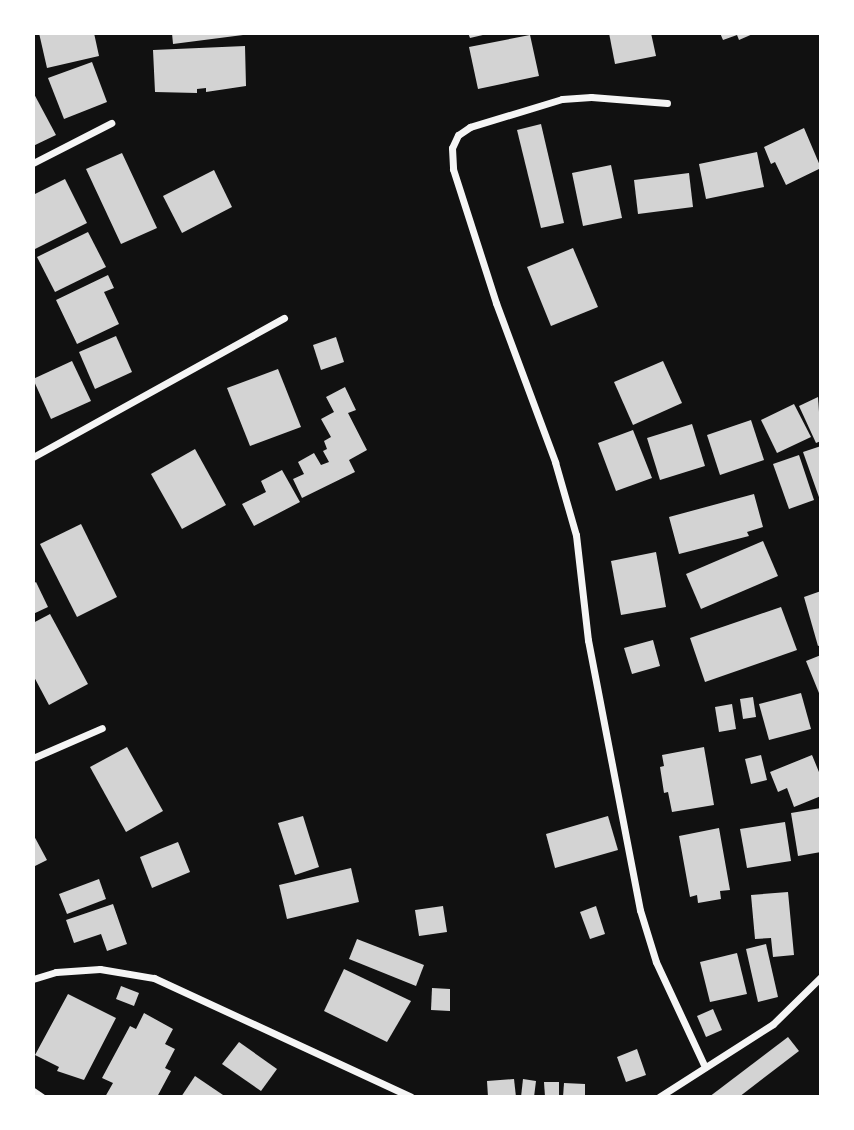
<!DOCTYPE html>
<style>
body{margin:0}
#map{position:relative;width:854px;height:1130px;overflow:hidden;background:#111;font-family:Signika,sans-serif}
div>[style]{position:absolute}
.building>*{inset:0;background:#d3d3d3}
.minor>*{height:7px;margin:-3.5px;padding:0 3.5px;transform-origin:3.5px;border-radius:3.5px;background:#f5f5f5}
span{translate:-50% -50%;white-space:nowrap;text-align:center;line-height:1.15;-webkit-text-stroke:6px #fff;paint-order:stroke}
.frame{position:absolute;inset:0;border:35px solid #fff;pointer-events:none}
</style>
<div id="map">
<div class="building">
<div style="clip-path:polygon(39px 33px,94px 33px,99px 56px,47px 68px)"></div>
<div style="clip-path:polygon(172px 33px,243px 33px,243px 35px,173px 44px)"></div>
<div style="clip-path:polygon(468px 33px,487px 33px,487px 34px,470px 38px)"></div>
<div style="clip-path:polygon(609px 33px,651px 33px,656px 56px,615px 64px)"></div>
<div style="clip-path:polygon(720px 33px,755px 33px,739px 40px,737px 35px,723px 40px)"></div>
<div style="clip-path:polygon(530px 35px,539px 76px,478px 89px,469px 47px)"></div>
<div style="clip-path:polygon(245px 46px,246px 86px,206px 92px,206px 88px,197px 89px,197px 93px,155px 92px,153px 50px)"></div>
<div style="clip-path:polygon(92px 62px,107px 102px,64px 119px,48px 78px)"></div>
<div style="clip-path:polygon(33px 92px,56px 135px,33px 146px)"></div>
<div style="clip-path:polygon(541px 124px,564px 223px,541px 228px,517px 130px)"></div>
<div style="clip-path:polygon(804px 128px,821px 168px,786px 185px,775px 162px,771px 164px,764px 147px)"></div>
<div style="clip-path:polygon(757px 152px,764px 187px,706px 199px,699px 164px)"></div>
<div style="clip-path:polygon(122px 153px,157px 228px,121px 244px,86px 169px)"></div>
<div style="clip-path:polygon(611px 165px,622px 218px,583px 226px,572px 173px)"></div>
<div style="clip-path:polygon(214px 170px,232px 207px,182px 233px,163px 196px)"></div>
<div style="clip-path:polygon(689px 173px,693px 207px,638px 214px,634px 180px)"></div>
<div style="clip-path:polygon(65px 179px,87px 223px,33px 250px,33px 195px)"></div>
<div style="clip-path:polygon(88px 232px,106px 267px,55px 292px,37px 257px)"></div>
<div style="clip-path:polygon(573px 248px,598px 307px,551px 326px,527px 267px)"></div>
<div style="clip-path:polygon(108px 275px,114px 288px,104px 292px,119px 324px,77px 344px,56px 300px)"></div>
<div style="clip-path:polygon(116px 336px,132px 372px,95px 389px,79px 352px)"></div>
<div style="clip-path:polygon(336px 337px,344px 362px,321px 370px,313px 345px)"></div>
<div style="clip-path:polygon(72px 361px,91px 401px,51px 419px,33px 379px)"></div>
<div style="clip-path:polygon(663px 361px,682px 403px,633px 425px,614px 382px)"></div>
<div style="clip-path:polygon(278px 369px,301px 427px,250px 446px,227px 388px)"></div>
<div style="clip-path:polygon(345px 387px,356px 410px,348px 413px,367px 450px,349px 460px,355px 472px,302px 498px,293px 479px,304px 474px,298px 462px,314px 453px,321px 465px,329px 462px,323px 451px,327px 449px,324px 441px,331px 437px,321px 419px,334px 412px,326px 397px)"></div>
<div style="clip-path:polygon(818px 397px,821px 441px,816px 443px,799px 406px)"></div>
<div style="clip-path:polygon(794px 404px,811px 437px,777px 453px,761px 420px)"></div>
<div style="clip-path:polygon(751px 420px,764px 460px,720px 475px,707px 435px)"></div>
<div style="clip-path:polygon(692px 424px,705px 466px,660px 480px,647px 438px)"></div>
<div style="clip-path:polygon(633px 430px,652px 478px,616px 491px,598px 443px)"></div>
<div style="clip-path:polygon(821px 446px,821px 500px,820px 500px,803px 452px)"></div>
<div style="clip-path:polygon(195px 449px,226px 505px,182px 529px,151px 474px)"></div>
<div style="clip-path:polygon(799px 455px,814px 500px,789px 509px,773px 464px)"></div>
<div style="clip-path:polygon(282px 470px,300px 502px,254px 526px,242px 504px,266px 492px,261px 481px)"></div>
<div style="clip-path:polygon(754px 494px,763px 527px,747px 532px,749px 536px,679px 554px,669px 517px)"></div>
<div style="clip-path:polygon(81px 524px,117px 597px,77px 617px,40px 544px)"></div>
<div style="clip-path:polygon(763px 541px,778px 576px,701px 609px,686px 574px)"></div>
<div style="clip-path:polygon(656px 552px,666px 607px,621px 615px,611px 561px)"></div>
<div style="clip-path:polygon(36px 582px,48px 607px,33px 614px,33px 584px)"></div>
<div style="clip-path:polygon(821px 591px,821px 645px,818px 646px,804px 597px)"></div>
<div style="clip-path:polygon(781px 607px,797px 650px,705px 682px,690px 638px)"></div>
<div style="clip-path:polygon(50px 614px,88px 684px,49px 705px,33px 675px,33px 623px)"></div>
<div style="clip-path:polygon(653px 640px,660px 666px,632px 674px,624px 648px)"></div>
<div style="clip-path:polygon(821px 655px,821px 698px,806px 661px)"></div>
<div style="clip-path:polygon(801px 693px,811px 729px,769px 740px,759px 704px)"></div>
<div style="clip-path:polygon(753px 697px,756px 717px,743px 719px,740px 699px)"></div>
<div style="clip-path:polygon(732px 704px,736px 729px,719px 732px,715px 707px)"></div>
<div style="clip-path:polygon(127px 747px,163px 811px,126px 832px,90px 767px)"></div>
<div style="clip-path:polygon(704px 747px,714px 805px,672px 812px,668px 792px,664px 793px,660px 767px,664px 766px,662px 755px)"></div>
<div style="clip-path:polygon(761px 755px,767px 780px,751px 784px,745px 759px)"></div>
<div style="clip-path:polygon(812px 755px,821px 777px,821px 796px,794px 807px,787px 788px,778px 792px,770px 772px)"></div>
<div style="clip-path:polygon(821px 808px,821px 852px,798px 856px,791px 813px)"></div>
<div style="clip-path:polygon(303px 816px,319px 867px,295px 875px,278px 823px)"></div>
<div style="clip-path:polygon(608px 816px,618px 850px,555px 868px,546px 834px)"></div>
<div style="clip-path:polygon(785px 822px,791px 861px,747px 868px,740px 829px)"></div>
<div style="clip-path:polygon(719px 828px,730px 890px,720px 891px,721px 899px,698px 903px,697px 895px,690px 897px,679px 836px)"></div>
<div style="clip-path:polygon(33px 834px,47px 860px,33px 867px)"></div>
<div style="clip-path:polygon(178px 842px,190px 872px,152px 888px,140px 857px)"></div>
<div style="clip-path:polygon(351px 868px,359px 902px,287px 919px,279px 885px)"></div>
<div style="clip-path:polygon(99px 879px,106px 899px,67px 914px,59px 894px)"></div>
<div style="clip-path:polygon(788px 892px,794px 955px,773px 957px,771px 938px,755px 939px,751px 895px)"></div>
<div style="clip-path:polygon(113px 904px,127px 944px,107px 951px,101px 934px,74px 943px,66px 920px)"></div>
<div style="clip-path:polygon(443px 906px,447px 932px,419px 936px,415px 910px)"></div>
<div style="clip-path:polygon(596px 906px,605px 934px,590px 939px,580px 912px)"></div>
<div style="clip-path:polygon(357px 939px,424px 965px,416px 986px,349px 959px)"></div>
<div style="clip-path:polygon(766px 944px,778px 997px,758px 1002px,746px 949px)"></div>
<div style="clip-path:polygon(737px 953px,747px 994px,710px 1002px,700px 962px)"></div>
<div style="clip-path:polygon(344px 969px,411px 1001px,387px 1042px,324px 1011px)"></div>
<div style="clip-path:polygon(121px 986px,139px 993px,134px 1006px,116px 999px)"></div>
<div style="clip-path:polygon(432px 988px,450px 989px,450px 1011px,431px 1010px)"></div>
<div style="clip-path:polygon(68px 994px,116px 1018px,84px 1080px,57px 1071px,59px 1067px,35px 1055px)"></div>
<div style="clip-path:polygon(713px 1009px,722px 1030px,706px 1037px,697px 1016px)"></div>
<div style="clip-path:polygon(144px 1013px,173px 1029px,165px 1044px,175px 1049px,165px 1068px,171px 1071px,157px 1097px,105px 1097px,113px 1083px,102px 1078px,130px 1026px,136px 1029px)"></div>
<div style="clip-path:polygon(788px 1037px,799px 1051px,739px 1097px,709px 1097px)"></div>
<div style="clip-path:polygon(239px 1042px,277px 1069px,261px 1091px,222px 1064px)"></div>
<div style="clip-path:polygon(637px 1049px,646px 1075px,626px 1082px,617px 1057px)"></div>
<div style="clip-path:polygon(195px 1076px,226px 1097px,181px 1097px)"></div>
<div style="clip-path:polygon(514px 1079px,516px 1097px,488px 1097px,487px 1081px)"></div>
<div style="clip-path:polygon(523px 1079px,536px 1081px,534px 1097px,521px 1097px)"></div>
<div style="clip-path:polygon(544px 1082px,559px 1082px,559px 1097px,545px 1097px)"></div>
<div style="clip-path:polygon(564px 1083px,585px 1084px,585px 1097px,563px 1097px)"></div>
</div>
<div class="minor">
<div style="left:667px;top:103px;width:76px;rotate:-175.5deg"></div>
<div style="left:591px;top:97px;width:29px;rotate:176deg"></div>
<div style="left:562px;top:99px;width:96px;rotate:163.1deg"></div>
<div style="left:470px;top:127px;width:14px;rotate:146deg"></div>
<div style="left:458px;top:135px;width:14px;rotate:115deg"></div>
<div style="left:452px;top:148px;width:21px;rotate:87deg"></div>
<div style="left:453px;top:169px;width:141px;rotate:72.2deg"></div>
<div style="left:496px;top:303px;width:170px;rotate:69.6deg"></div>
<div style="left:555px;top:462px;width:76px;rotate:74deg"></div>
<div style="left:576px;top:535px;width:106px;rotate:83.5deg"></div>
<div style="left:588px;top:640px;width:275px;rotate:79.1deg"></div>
<div style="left:640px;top:910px;width:54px;rotate:72.9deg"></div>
<div style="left:656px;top:962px;width:116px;rotate:65deg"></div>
<div style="left:33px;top:163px;width:88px;rotate:-27.1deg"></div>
<div style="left:33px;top:457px;width:287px;rotate:-29deg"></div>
<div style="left:33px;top:758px;width:75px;rotate:-23.5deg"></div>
<div style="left:33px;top:979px;width:24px;rotate:-17deg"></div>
<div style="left:56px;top:972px;width:44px;rotate:-3.9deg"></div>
<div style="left:100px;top:969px;width:55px;rotate:9.5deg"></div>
<div style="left:154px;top:978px;width:283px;rotate:24.8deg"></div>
<div style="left:33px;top:1091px;width:11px;rotate:34deg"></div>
<div style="left:659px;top:1097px;width:135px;rotate:-32.6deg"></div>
<div style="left:773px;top:1024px;width:67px;rotate:-44.4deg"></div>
</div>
<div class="frame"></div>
</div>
